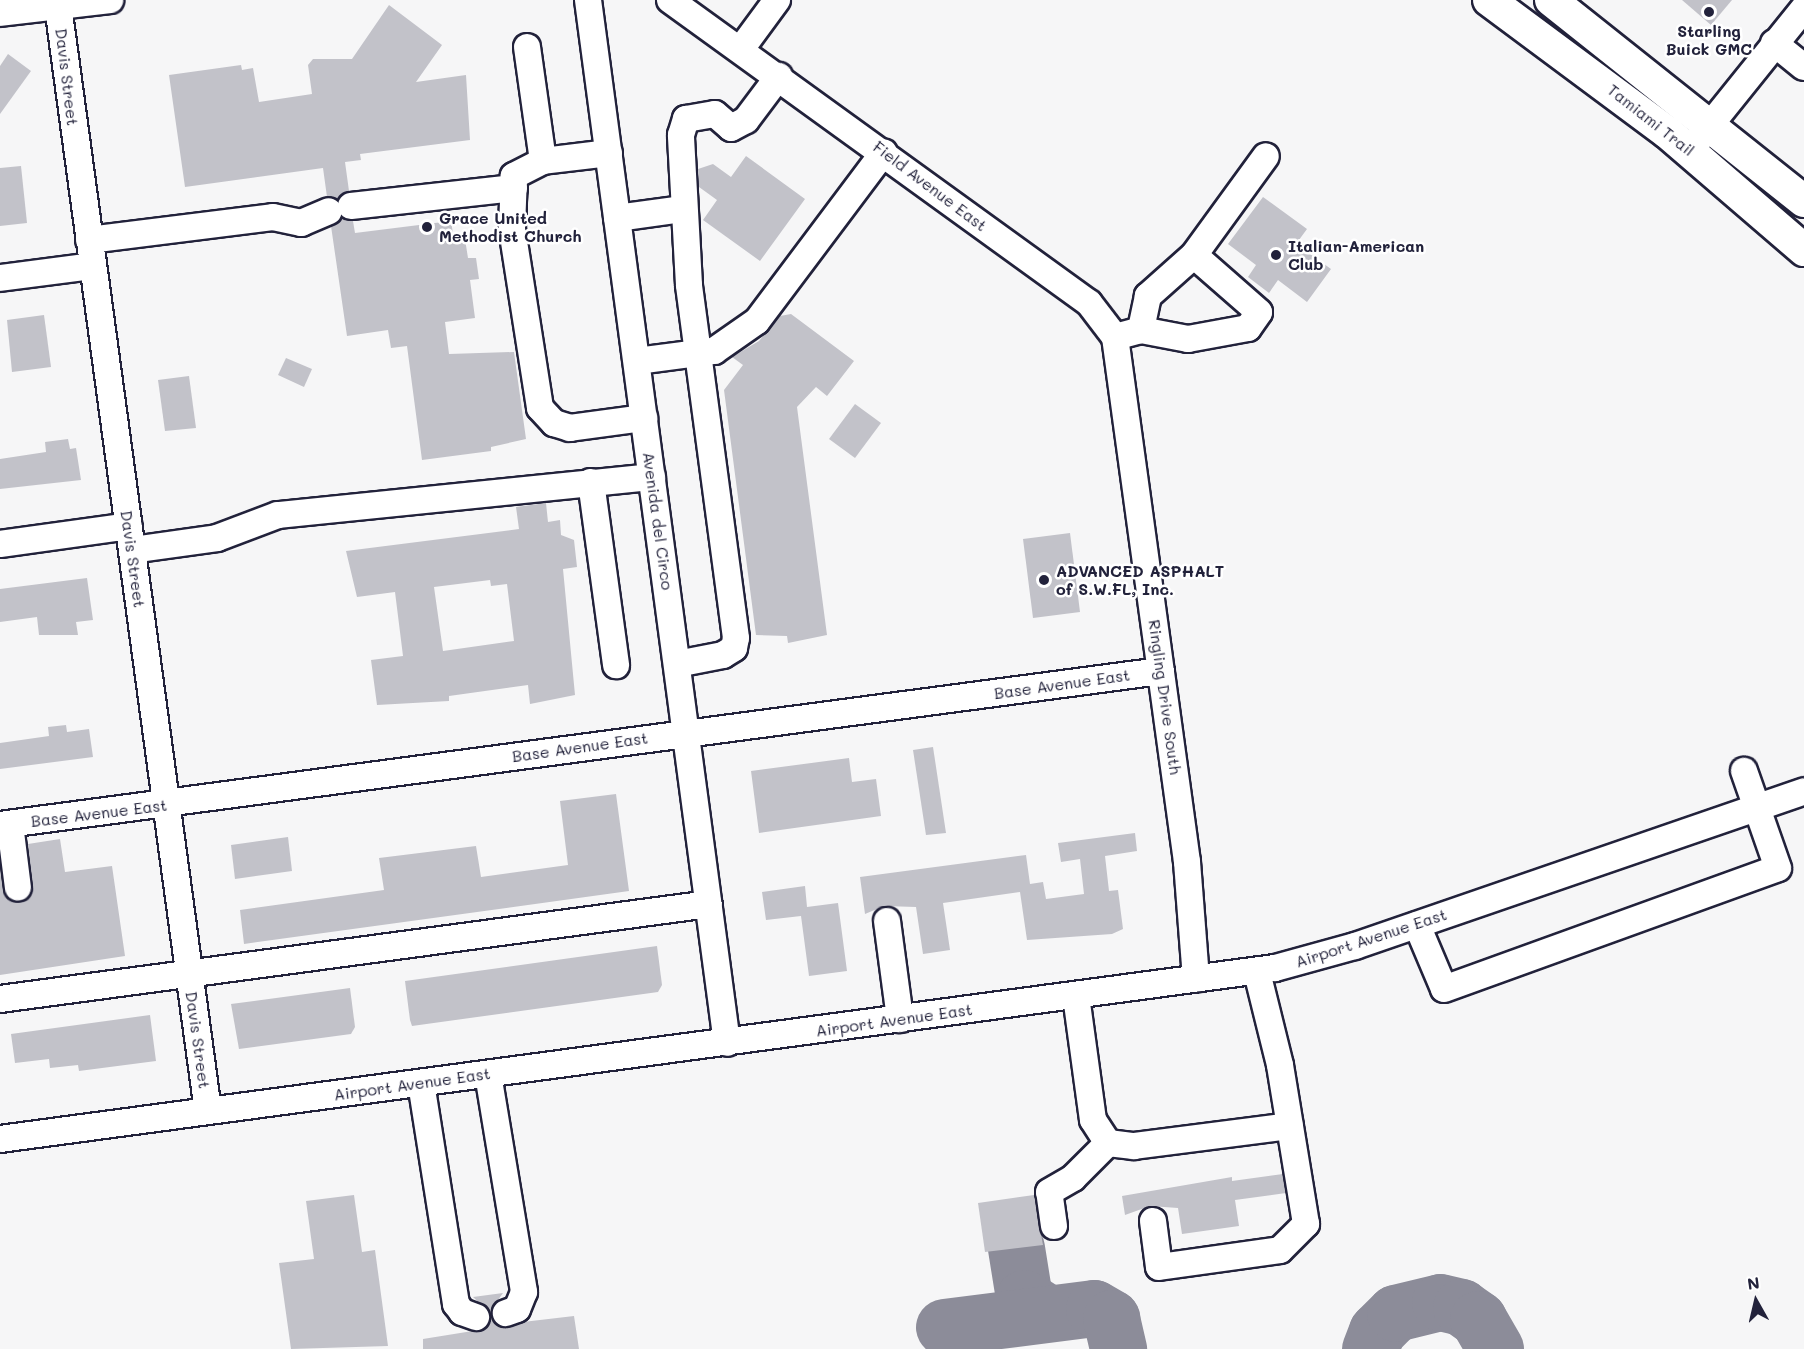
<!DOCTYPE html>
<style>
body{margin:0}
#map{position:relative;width:1804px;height:1349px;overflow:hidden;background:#f6f6f7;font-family:Mali,sans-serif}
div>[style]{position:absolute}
.taxiway>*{height:57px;margin:-28.5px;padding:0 28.5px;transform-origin:28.5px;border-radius:28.5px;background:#8c8c99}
.building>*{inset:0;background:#c2c2c9}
.roads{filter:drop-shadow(2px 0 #22223b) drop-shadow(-2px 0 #22223b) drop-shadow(0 2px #22223b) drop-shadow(0 -2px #22223b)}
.minor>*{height:26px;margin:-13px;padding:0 13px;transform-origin:13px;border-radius:13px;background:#fff}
.major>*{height:32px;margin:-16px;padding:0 16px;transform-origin:16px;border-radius:16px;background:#fff}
.dots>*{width:16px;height:16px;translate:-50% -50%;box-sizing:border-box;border:3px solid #fff;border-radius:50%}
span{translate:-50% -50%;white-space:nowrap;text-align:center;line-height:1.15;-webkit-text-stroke:5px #fff;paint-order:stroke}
.poi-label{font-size:16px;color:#22223b;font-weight:700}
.left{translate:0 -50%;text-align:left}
.street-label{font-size:16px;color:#22223b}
.north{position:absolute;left:1726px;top:1271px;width:60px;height:60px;-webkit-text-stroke:4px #fff;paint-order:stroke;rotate:352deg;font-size:16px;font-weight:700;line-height:24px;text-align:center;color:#22223b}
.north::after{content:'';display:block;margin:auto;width:21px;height:27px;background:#22223b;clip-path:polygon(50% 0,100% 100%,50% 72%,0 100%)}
</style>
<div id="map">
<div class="taxiway">
<div style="left:1016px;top:1248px;width:51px;rotate:80.9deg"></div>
<div style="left:1024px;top:1298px;width:27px;rotate:33deg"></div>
<div style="left:944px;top:1327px;width:151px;rotate:-7.2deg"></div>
<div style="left:1094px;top:1308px;width:20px;rotate:30deg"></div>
<div style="left:1111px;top:1318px;width:32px;rotate:77deg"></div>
<div style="left:1370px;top:1349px;width:19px;rotate:-69deg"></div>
<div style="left:1377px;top:1331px;width:25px;rotate:-45deg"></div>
<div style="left:1395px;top:1313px;width:46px;rotate:-13.7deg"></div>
<div style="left:1440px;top:1302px;width:22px;rotate:13deg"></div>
<div style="left:1461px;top:1307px;width:21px;rotate:35deg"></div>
<div style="left:1478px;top:1319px;width:34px;rotate:60deg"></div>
</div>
<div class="building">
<div style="clip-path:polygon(1682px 0,1732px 0,1711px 25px)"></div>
<div style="clip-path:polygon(389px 5px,442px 45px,416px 82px,466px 75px,470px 140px,360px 154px,361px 160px,345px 162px,349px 191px,338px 199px,327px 197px,323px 168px,185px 187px,169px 75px,241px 65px,242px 70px,253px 68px,259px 102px,312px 94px,308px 65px,313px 59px,352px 59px)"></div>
<div style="clip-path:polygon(8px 54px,31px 71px,0 114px,0 66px)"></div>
<div style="clip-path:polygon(746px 156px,805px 199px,760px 261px,703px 220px,717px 200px,699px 187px,698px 169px,713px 164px,731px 177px)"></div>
<div style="clip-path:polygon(21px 166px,27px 223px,0 226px,0 168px)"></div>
<div style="clip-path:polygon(1263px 197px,1307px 229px,1296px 244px,1331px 269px,1307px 302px,1278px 280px,1269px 293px,1248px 277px,1256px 265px,1228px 244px)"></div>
<div style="clip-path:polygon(342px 218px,353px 221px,355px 233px,451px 221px,454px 240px,465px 239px,468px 258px,476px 258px,479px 279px,470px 280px,475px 318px,445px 322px,449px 354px,514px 352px,526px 439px,491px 447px,491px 451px,422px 460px,407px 346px,391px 348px,388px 330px,347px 336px,331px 226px)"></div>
<div style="clip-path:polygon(791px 314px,854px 361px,827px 396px,816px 387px,797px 407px,827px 635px,788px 643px,787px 636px,756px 635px,724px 390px,743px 365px,732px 357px,759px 341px,780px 316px)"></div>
<div style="clip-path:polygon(44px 315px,51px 367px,12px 372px,7px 320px)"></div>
<div style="clip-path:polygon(286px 358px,312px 369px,304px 387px,278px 375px)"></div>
<div style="clip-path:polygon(189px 376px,196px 428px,165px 431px,158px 380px)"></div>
<div style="clip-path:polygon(855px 404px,881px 423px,855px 458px,829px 439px)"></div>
<div style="clip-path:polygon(68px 439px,70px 449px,76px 448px,81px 480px,0 489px,0 459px,46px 452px,45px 442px)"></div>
<div style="clip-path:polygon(evenodd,546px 503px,548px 522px,560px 520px,561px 535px,574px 540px,577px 567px,563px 569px,575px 695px,530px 704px,528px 685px,449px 696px,449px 701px,377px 705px,371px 660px,403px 656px,395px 592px,357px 597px,346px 551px,519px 529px,516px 507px,546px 503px,490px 580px,491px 586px,507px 584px,514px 641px,443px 651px,434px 587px,490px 580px)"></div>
<div style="clip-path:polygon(1070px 533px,1080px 612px,1033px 618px,1023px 539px)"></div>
<div style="clip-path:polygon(87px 578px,93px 620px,76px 622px,78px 635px,39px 635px,37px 617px,0 622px,0 589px)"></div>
<div style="clip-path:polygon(66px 725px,67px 732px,89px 729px,93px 757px,0 769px,0 743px,49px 736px,48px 727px)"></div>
<div style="clip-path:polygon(933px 747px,946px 833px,926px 835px,913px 750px)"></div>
<div style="clip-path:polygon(849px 758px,852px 782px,876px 779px,881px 816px,759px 833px,751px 771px)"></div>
<div style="clip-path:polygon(616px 794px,629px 891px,244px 944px,240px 910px,384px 890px,379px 858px,476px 846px,481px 877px,568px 865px,560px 801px)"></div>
<div style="clip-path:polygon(1135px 833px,1137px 851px,1105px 856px,1109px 891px,1118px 890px,1123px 929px,1112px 934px,1027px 940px,1020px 892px,943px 903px,950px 950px,923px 954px,916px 907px,884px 906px,865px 914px,860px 877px,1026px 855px,1030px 884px,1043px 882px,1046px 899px,1084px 894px,1080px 859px,1061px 862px,1058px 843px)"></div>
<div style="clip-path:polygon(288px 837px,292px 871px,235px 879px,231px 845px)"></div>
<div style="clip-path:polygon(60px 839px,65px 872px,112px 866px,125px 956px,0 975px,0 865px,6px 897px,27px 900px,33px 887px,28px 844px)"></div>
<div style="clip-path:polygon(805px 886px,807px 907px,838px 903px,847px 971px,809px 976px,801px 916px,766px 920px,762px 892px)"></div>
<div style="clip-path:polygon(657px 946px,662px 985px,658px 992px,412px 1026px,410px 1020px,405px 981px)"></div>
<div style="clip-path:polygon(350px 988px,355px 1027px,351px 1034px,239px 1049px,231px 1004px)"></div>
<div style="clip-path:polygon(150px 1015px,156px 1061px,79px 1071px,78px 1065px,50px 1068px,49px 1059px,15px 1063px,11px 1034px)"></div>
<div style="clip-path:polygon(1283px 1174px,1286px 1193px,1235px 1200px,1239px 1226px,1182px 1234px,1178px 1208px,1150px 1206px,1125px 1215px,1122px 1196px,1232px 1177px,1232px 1181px)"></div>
<div style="clip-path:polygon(354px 1195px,362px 1252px,375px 1250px,388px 1346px,291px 1349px,279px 1263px,314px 1259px,306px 1201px)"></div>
<div style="clip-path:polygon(1034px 1195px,1043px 1245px,985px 1252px,978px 1203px)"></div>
<div style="clip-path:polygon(503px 1293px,491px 1310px,497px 1325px,574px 1316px,579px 1349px,423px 1349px,423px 1339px,485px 1329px,491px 1314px,473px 1297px)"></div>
</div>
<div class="roads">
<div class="minor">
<div style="left:588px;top:0;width:1052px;rotate:82.41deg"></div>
<div style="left:670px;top:0;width:517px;rotate:35.87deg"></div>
<div style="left:1089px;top:303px;width:43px;rotate:52.6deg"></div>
<div style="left:1115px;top:337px;width:530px;rotate:82.19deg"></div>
<div style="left:1187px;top:862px;width:117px;rotate:85.6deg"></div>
<div style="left:58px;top:6px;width:1115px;rotate:82.27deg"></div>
<div style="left:0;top:13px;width:111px;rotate:-6.7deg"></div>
<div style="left:1774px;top:43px;width:38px;rotate:39deg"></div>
<div style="left:527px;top:47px;width:115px;rotate:82deg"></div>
<div style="left:741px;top:49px;width:61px;rotate:-53.7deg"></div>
<div style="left:1690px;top:150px;width:182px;rotate:-51.2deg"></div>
<div style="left:609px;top:153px;width:66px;rotate:173.1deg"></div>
<div style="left:543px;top:161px;width:33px;rotate:153deg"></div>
<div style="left:514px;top:176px;width:53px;rotate:92.2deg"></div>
<div style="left:512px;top:229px;width:181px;rotate:81.1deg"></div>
<div style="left:540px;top:408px;width:21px;rotate:47deg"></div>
<div style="left:554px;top:423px;width:17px;rotate:17deg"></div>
<div style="left:570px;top:428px;width:75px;rotate:-7.7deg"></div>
<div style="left:351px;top:206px;width:164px;rotate:-6.3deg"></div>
<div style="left:617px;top:218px;width:67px;rotate:-7.8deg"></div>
<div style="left:89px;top:240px;width:185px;rotate:-7.1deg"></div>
<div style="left:273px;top:217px;width:29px;rotate:12deg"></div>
<div style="left:301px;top:223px;width:30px;rotate:-23deg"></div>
<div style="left:1194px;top:255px;width:122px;rotate:-54deg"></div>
<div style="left:0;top:278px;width:93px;rotate:-7.4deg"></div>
<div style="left:1115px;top:337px;width:27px;rotate:-15deg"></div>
<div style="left:1141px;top:330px;width:48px;rotate:10.8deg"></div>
<div style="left:1188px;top:339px;width:61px;rotate:-10.4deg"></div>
<div style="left:1248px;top:328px;width:19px;rotate:-55deg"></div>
<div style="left:1259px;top:312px;width:86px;rotate:-138.8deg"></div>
<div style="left:1194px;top:255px;width:62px;rotate:138.3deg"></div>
<div style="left:1148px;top:296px;width:35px;rotate:102deg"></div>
<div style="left:637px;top:361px;width:78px;rotate:-7.4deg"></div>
<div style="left:714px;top:351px;width:52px;rotate:-34.9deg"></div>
<div style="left:757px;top:321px;width:211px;rotate:-53.1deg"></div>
<div style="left:591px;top:482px;width:185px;rotate:82.2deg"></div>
<div style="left:0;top:544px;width:130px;rotate:-7.9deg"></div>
<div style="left:132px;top:550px;width:86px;rotate:-8deg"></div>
<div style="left:217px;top:538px;width:65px;rotate:-20.7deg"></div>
<div style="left:278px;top:515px;width:376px;rotate:-5.8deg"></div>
<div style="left:677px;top:664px;width:47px;rotate:-11.1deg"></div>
<div style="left:723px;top:655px;width:13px;rotate:-32deg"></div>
<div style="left:734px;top:648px;width:10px;rotate:-79deg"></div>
<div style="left:736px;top:638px;width:356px;rotate:-97.6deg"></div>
<div style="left:689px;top:285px;width:150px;rotate:-93.1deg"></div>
<div style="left:681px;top:135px;width:17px;rotate:-73deg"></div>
<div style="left:686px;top:119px;width:29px;rotate:-10deg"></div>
<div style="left:715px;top:114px;width:21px;rotate:41deg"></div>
<div style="left:731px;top:128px;width:17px;rotate:-28deg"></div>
<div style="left:746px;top:120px;width:55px;rotate:-53.1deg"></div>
<div style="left:10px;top:824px;width:64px;rotate:82.9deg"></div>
<div style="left:0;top:825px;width:1171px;rotate:-7.56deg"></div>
<div style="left:887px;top:921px;width:99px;rotate:82.4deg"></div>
<div style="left:1417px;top:925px;width:69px;rotate:67.1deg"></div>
<div style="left:1444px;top:989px;width:355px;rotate:-19.9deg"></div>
<div style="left:1778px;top:868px;width:103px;rotate:-109.3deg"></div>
<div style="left:1076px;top:996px;width:125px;rotate:82.2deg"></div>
<div style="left:1093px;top:1120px;width:27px;rotate:57deg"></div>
<div style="left:1108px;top:1143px;width:26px;rotate:7deg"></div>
<div style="left:1134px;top:1146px;width:157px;rotate:-7.3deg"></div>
<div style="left:0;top:999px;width:715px;rotate:-7.63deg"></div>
<div style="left:488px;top:1074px;width:221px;rotate:80.6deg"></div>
<div style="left:524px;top:1292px;width:18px;rotate:112deg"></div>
<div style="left:517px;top:1309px;width:12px;rotate:160deg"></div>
<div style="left:421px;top:1083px;width:224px;rotate:81deg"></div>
<div style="left:456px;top:1304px;width:10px;rotate:53deg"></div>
<div style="left:462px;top:1312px;width:15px;rotate:20deg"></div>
<div style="left:0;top:1139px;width:1286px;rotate:-7.64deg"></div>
<div style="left:1275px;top:968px;width:83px;rotate:-15.4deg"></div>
<div style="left:1355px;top:946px;width:475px;rotate:-19deg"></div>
<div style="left:1153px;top:1221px;width:46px;rotate:82.6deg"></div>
<div style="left:1159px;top:1267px;width:122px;rotate:-8deg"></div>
<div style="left:1280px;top:1250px;width:37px;rotate:-45deg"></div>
<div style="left:1306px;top:1224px;width:161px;rotate:-99.3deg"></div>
<div style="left:1280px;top:1065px;width:96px;rotate:-103.9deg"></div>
<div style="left:1054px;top:1226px;width:34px;rotate:-98deg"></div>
<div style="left:1049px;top:1192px;width:28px;rotate:-30deg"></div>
<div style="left:1073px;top:1178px;width:49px;rotate:-45deg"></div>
</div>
<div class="major">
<div style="left:1489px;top:0;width:222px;rotate:36.6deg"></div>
<div style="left:1667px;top:132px;width:181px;rotate:40.7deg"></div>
<div style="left:1551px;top:0;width:323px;rotate:38.5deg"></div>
</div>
</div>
<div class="dots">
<div style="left:1709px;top:12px;background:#22223b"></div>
<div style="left:427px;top:227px;background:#22223b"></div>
<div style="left:1276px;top:255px;background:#22223b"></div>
<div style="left:1044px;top:580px;background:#22223b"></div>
</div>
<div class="poi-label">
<span style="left:1709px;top:40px">Starling<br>Buick GMC</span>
<span class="left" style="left:439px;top:227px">Grace United<br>Methodist Church</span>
<span class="left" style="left:1288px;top:255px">Italian-American<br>Club</span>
<span class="left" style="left:1056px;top:580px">ADVANCED ASPHALT<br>of S.W.FL, Inc.</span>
</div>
<div class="street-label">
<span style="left:67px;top:77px;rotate:83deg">Davis Street</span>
<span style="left:1651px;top:120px;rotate:38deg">Tamiami Trail</span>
<span style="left:930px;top:186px;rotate:37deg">Field Avenue East</span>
<span style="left:658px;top:521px;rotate:82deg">Avenida del Circo</span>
<span style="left:133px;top:559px;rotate:82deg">Davis Street</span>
<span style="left:1062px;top:684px;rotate:-8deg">Base Avenue East</span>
<span style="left:1165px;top:697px;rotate:82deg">Ringling Drive South</span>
<span style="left:580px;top:747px;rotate:-8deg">Base Avenue East</span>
<span style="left:99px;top:813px;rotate:-7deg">Base Avenue East</span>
<span style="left:1371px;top:938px;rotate:-18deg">Airport Avenue East</span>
<span style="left:894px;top:1020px;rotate:-8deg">Airport Avenue East</span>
<span style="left:198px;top:1040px;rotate:82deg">Davis Street</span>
<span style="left:412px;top:1084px;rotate:-8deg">Airport Avenue East</span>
</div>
<div class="north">N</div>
</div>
